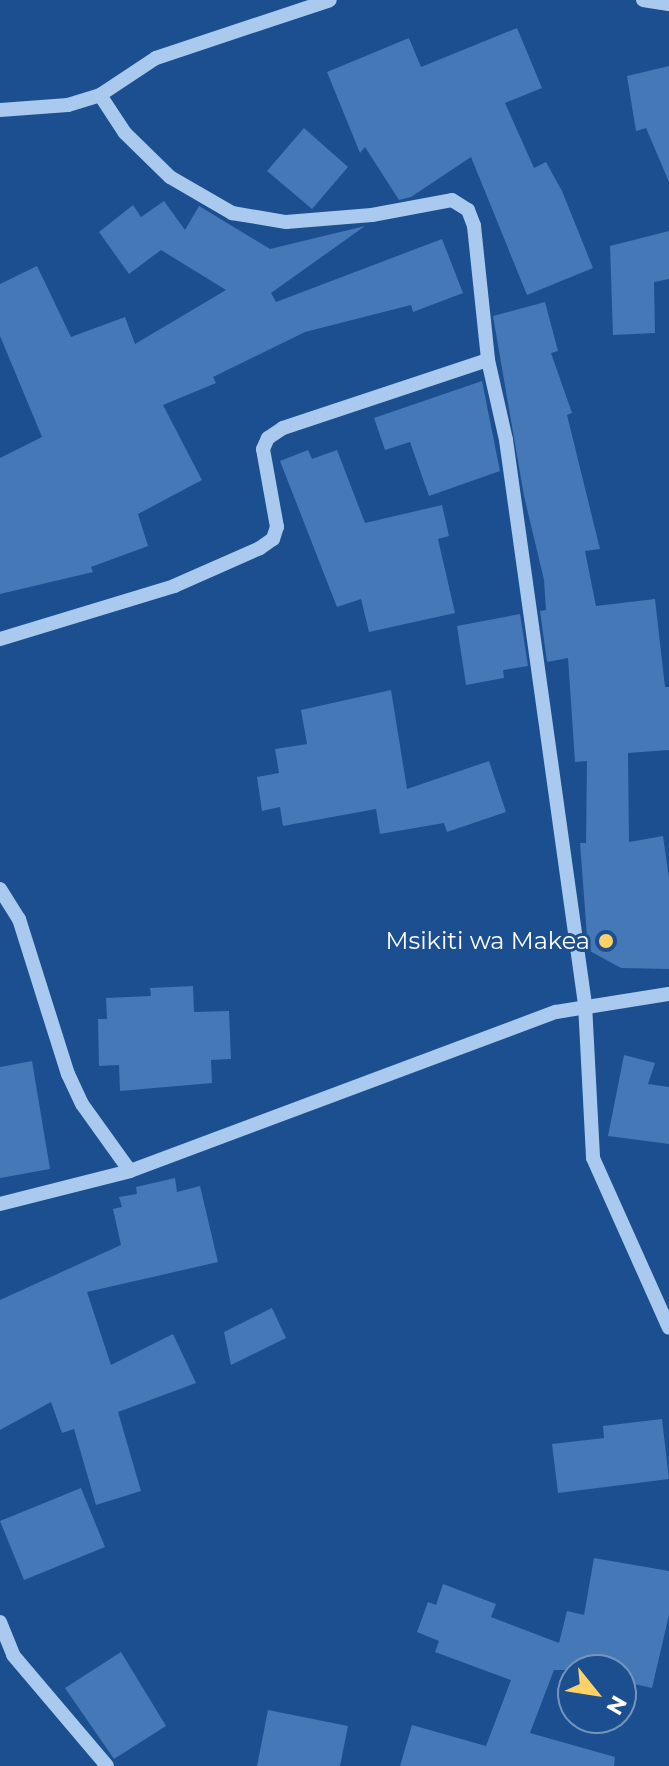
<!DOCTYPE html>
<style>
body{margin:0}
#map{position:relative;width:669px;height:1766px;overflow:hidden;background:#1b4f8f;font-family:Montserrat,sans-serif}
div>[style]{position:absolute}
.building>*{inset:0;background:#4478b7}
.minor>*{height:14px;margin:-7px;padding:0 7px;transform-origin:7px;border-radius:7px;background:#a9c9ee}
.dots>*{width:22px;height:22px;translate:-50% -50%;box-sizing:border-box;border:4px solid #1b4f8f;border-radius:50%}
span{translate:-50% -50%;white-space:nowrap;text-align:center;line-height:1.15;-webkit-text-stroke:6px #1b4f8f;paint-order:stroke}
.poi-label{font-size:24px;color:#fff}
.right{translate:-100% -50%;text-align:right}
.north{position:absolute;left:557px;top:1654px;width:80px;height:80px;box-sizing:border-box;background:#1b4f8f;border:2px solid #7695bc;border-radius:50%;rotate:120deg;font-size:22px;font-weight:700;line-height:32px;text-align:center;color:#fff}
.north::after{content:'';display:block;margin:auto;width:28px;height:36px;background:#ffd166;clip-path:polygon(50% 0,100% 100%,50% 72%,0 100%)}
</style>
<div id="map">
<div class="building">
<div style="clip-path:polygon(517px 28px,542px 88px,505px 103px,534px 168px,546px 162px,562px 191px,593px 268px,527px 295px,471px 157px,411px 197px,399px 200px,365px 147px,360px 153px,327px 72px,409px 38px,421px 67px)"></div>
<div style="clip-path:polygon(669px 66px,669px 182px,646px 128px,636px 131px,627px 76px)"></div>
<div style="clip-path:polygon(304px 128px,348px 167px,312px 209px,267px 171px)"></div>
<div style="clip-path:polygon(164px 201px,185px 230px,199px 206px,270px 249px,365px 226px,271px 293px,276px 302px,442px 239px,463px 293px,413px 312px,411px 305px,305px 332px,213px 377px,216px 383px,163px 405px,202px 480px,138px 514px,148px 546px,91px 567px,93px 572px,0 594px,0 458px,42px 437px,0 336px,0 284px,37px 266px,71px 337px,125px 317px,135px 344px,226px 290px,161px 250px,129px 274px,99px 232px,133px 205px,141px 217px)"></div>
<div style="clip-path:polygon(669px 231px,669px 279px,654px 282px,655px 333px,613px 335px,610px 246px)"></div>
<div style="clip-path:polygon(545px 302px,558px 351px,551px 353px,572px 413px,567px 415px,600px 549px,585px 551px,596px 606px,655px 599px,665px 687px,669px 687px,669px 750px,628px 753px,629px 842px,663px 836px,669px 878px,669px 969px,621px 968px,588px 950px,580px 843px,586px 843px,587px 761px,575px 762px,568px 658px,547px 662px,540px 611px,546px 610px,544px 580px,524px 496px,493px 316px)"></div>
<div style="clip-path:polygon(482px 381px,500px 471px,429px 496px,410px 442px,385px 450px,374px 418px)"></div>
<div style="clip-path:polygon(308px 450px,312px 459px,337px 450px,365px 523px,442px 505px,449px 536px,438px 539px,455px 613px,369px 632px,361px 599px,337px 607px,280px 461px)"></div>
<div style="clip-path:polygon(520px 614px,528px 666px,503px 670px,504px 678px,466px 685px,457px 626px)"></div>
<div style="clip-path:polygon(391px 690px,407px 789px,489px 761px,506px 812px,447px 832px,444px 823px,380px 834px,376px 809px,283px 826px,280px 807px,262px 811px,257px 777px,279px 773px,275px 749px,307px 744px,301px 710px)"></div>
<div style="clip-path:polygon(193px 986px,194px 1012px,229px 1011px,231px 1059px,211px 1060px,212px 1083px,120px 1091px,119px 1065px,99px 1066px,98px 1019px,107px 1019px,106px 998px,151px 996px,150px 988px)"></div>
<div style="clip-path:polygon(624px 1055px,655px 1063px,648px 1084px,669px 1087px,669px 1144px,608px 1136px)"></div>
<div style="clip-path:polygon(32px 1061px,50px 1169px,0 1178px,0 1067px)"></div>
<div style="clip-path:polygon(175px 1178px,177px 1192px,200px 1186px,218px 1262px,87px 1292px,111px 1365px,173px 1334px,196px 1383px,118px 1412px,141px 1491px,96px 1505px,74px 1429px,62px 1433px,51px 1402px,0 1430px,0 1300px,121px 1245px,113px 1209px,122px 1207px,119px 1197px,137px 1194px,136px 1187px)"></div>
<div style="clip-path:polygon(272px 1308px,286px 1338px,231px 1365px,224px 1332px)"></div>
<div style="clip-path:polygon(662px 1419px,669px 1479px,558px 1493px,552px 1444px,604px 1438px,603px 1426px)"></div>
<div style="clip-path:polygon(81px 1488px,105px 1547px,24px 1580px,0 1521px)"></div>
<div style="clip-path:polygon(594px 1558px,669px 1571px,669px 1615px,652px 1688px,621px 1681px,621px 1670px,554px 1670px,530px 1733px,615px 1757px,614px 1766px,400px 1766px,412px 1725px,486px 1746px,511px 1680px,435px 1652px,439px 1641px,417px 1632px,428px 1602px,436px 1605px,443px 1584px,496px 1604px,491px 1617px,559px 1643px,567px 1611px,584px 1615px)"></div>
<div style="clip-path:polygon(121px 1652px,166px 1726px,114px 1759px,65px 1688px)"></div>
<div style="clip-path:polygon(268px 1710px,348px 1726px,340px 1766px,257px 1766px)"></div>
</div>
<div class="minor">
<div style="left:643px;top:0;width:26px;rotate:9deg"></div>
<div style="left:100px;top:95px;width:45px;rotate:56.7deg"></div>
<div style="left:125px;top:133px;width:63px;rotate:44.4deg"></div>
<div style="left:170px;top:177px;width:72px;rotate:30.1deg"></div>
<div style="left:232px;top:213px;width:55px;rotate:9.5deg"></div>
<div style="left:286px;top:222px;width:86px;rotate:-4.7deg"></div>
<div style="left:372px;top:215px;width:81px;rotate:-10.6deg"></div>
<div style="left:452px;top:200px;width:19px;rotate:32deg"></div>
<div style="left:468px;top:210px;width:17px;rotate:69deg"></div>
<div style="left:474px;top:226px;width:135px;rotate:84deg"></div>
<div style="left:488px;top:360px;width:82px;rotate:77.3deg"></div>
<div style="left:506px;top:440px;width:570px;rotate:82.03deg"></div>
<div style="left:585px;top:1004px;width:154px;rotate:87deg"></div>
<div style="left:593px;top:1158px;width:186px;rotate:65.9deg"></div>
<div style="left:0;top:110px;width:68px;rotate:-4.2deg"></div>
<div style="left:68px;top:105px;width:34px;rotate:-17deg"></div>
<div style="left:100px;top:95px;width:67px;rotate:-33.5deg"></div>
<div style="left:156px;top:58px;width:183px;rotate:-18.4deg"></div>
<div style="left:0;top:639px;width:182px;rotate:-16.9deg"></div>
<div style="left:174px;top:586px;width:94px;rotate:-23.8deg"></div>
<div style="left:260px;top:548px;width:16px;rotate:-35deg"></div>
<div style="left:273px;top:539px;width:13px;rotate:-72deg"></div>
<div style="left:277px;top:527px;width:79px;rotate:-100.2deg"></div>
<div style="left:263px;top:449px;width:12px;rotate:-66deg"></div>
<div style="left:268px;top:438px;width:18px;rotate:-34deg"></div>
<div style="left:283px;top:428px;width:216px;rotate:-18.4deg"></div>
<div style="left:0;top:889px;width:36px;rotate:58deg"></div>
<div style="left:19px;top:919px;width:163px;rotate:72.5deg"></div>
<div style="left:68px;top:1074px;width:33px;rotate:65deg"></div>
<div style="left:82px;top:1104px;width:82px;rotate:54.4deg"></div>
<div style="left:0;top:1204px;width:134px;rotate:-14.2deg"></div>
<div style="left:130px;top:1171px;width:455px;rotate:-20.5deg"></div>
<div style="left:556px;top:1012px;width:114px;rotate:-9.1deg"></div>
<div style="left:0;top:1622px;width:35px;rotate:68deg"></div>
<div style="left:13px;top:1655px;width:145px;rotate:49.7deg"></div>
</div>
<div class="dots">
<div style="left:606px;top:941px;background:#ffd166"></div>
</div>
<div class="poi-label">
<span class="right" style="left:590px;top:941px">Msikiti wa Makea</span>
</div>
<div class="north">N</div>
</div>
